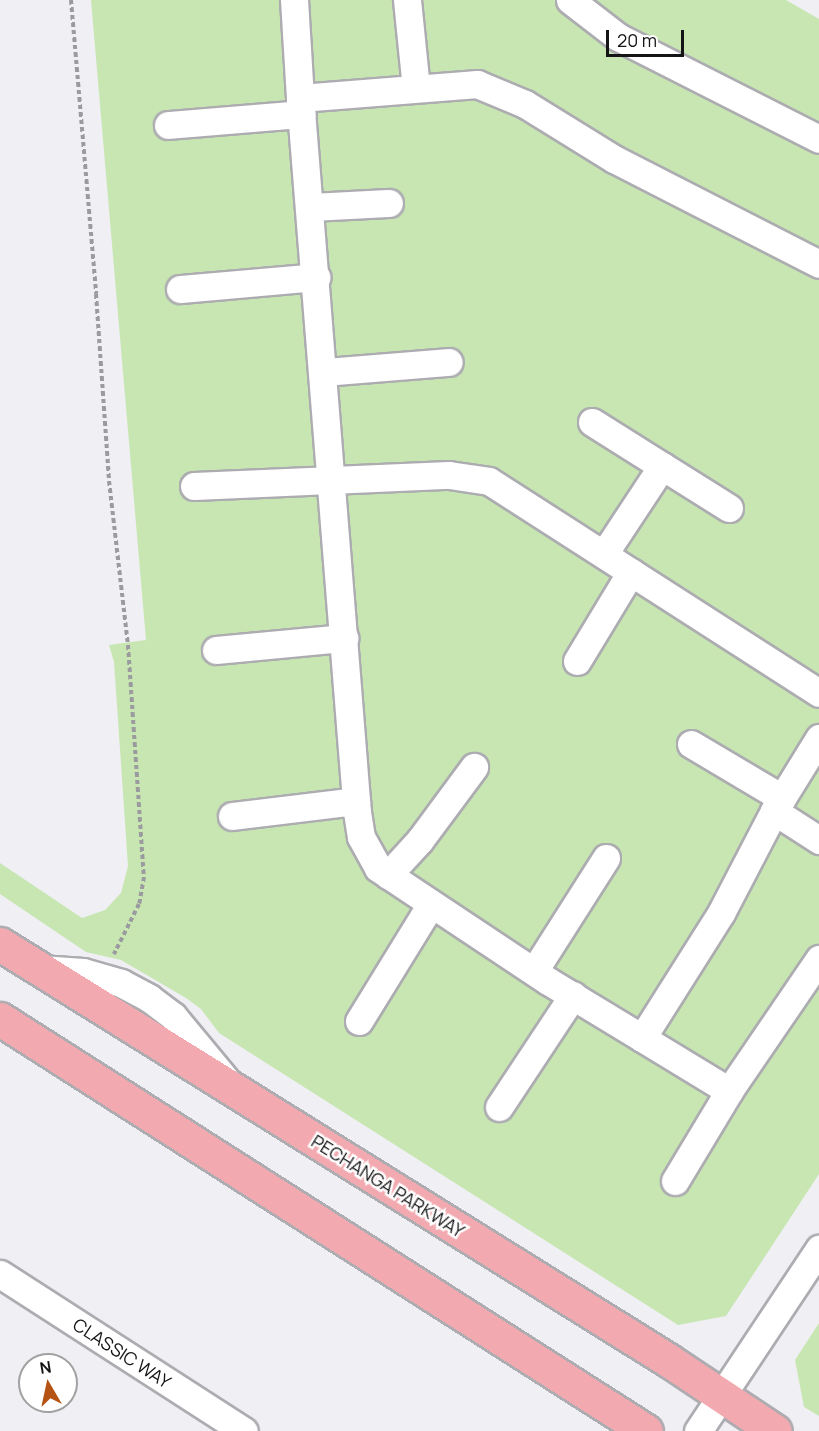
<!DOCTYPE html>
<style>
body{margin:0}
#map{position:relative;width:819px;height:1431px;overflow:hidden;background:#efeff4;font-family:Manrope,sans-serif}
div>[style]{position:absolute}
.green>*{inset:0;background:#c8e6b2}
.path>*{height:4px;margin-top:-2px;transform-origin:0;background:repeating-linear-gradient(90deg,#9b9b9f 0 4.5px,transparent 0 7.5px)}
.roads{filter:drop-shadow(2px 0 #acacb1) drop-shadow(-2px 0 #acacb1) drop-shadow(0 2px #acacb1) drop-shadow(0 -2px #acacb1)}
.minor>*{height:27px;margin:-13.5px;padding:0 13.5px;transform-origin:13.5px;border-radius:13.5px;background:#fff}
.major>*{height:33px;margin:-16.5px;padding:0 16.5px;transform-origin:16.5px;border-radius:16.5px;background:#f2a9b0}
span{translate:-50% -50%;white-space:nowrap;text-align:center;line-height:1.15;-webkit-text-stroke:5px #fff;paint-order:stroke}
.street-label{font-size:18px;color:#141416}
.north{position:absolute;left:18px;top:1353px;width:60px;height:60px;box-sizing:border-box;background:#fff;border:2px solid #a1a1a2;border-radius:50%;rotate:351deg;font-size:16px;font-weight:700;line-height:24px;text-align:center;color:#141416}
.north::after{content:'';display:block;margin:auto;width:21px;height:27px;background:#b55314;clip-path:polygon(50% 0,100% 100%,50% 72%,0 100%)}
.scale{position:absolute;left:606px;top:30px;width:78px;height:27px;box-sizing:border-box;border:3px solid #141416;border-top:0;padding-left:8px;font-size:18px;line-height:21px;white-space:nowrap;color:#141416;-webkit-text-stroke:4px #fff;paint-order:stroke}
</style>
<div id="map">
<div class="green">
<div style="clip-path:polygon(91px 0,786px 0,819px 19px,819px 1174px,726px 1316px,678px 1325px,219px 1033px,201px 1009px,186px 998px,121px 960px,86px 952px,0 894px,0 863px,82px 918px,105px 910px,121px 893px,128px 866px,114px 662px,109px 645px,146px 640px)"></div>
<div style="clip-path:polygon(819px 1323px,819px 1416px,804px 1407px,795px 1360px)"></div>
</div>
<div class="path">
<div style="left:71px;top:0;width:295px;rotate:85.1deg"></div>
<div style="left:96px;top:294px;width:187px;rotate:86deg"></div>
<div style="left:109px;top:481px;width:165px;rotate:83.4deg"></div>
<div style="left:128px;top:645px;width:233px;rotate:86.1deg"></div>
<div style="left:144px;top:877px;width:27px;rotate:100deg"></div>
<div style="left:139px;top:904px;width:56px;rotate:116.6deg"></div>
</div>
<div class="roads">
<div class="minor">
<div style="left:294px;top:0;width:98px;rotate:86.5deg"></div>
<div style="left:300px;top:98px;width:178px;rotate:-4.5deg"></div>
<div style="left:477px;top:84px;width:52px;rotate:22.6deg"></div>
<div style="left:525px;top:104px;width:105px;rotate:31.7deg"></div>
<div style="left:614px;top:159px;width:230px;rotate:27.1deg"></div>
<div style="left:407px;top:0;width:88px;rotate:84.2deg"></div>
<div style="left:570px;top:0;width:61px;rotate:37.6deg"></div>
<div style="left:618px;top:37px;width:225px;rotate:26.9deg"></div>
<div style="left:300px;top:98px;width:716px;rotate:85.44deg"></div>
<div style="left:357px;top:812px;width:25px;rotate:81deg"></div>
<div style="left:361px;top:837px;width:35px;rotate:61deg"></div>
<div style="left:378px;top:868px;width:204px;rotate:33.6deg"></div>
<div style="left:548px;top:981px;width:110px;rotate:31.2deg"></div>
<div style="left:642px;top:1038px;width:148px;rotate:-57.7deg"></div>
<div style="left:721px;top:913px;width:115px;rotate:-62.5deg"></div>
<div style="left:774px;top:811px;width:86px;rotate:-58.3deg"></div>
<div style="left:168px;top:125px;width:134px;rotate:-4.7deg"></div>
<div style="left:310px;top:207px;width:79px;rotate:-2.9deg"></div>
<div style="left:180px;top:289px;width:137px;rotate:-5deg"></div>
<div style="left:324px;top:372px;width:125px;rotate:-4.6deg"></div>
<div style="left:592px;top:422px;width:83px;rotate:32.2deg"></div>
<div style="left:662px;top:466px;width:105px;rotate:123.4deg"></div>
<div style="left:662px;top:466px;width:79px;rotate:32.1deg"></div>
<div style="left:194px;top:486px;width:255px;rotate:-2.5deg"></div>
<div style="left:449px;top:475px;width:40px;rotate:8.5deg"></div>
<div style="left:489px;top:481px;width:392px;rotate:32.7deg"></div>
<div style="left:216px;top:650px;width:129px;rotate:-5.4deg"></div>
<div style="left:577px;top:661px;width:104px;rotate:-58.8deg"></div>
<div style="left:691px;top:744px;width:106px;rotate:30.7deg"></div>
<div style="left:774px;top:811px;width:54px;rotate:32.8deg"></div>
<div style="left:232px;top:816px;width:125px;rotate:-6.9deg"></div>
<div style="left:388px;top:875px;width:47px;rotate:-47.6deg"></div>
<div style="left:420px;top:840px;width:91px;rotate:-53.5deg"></div>
<div style="left:40px;top:969px;width:43px;rotate:4deg"></div>
<div style="left:83px;top:972px;width:40px;rotate:16deg"></div>
<div style="left:121px;top:983px;width:32px;rotate:28deg"></div>
<div style="left:149px;top:998px;width:30px;rotate:37deg"></div>
<div style="left:173px;top:1016px;width:83px;rotate:50.4deg"></div>
<div style="left:534px;top:971px;width:134px;rotate:-57.5deg"></div>
<div style="left:359px;top:1021px;width:137px;rotate:-58.4deg"></div>
<div style="left:642px;top:1038px;width:102px;rotate:31.3deg"></div>
<div style="left:729px;top:1091px;width:160px;rotate:-55.7deg"></div>
<div style="left:499px;top:1107px;width:134px;rotate:-56.5deg"></div>
<div style="left:675px;top:1181px;width:105px;rotate:-59deg"></div>
<div style="left:0;top:1274px;width:290px;rotate:32.8deg"></div>
<div style="left:698px;top:1431px;width:219px;rotate:-56.4deg"></div>
</div>
<div class="major">
<div style="left:0;top:944px;width:787px;rotate:31.91deg"></div>
<div style="left:668px;top:1360px;width:128px;rotate:33.6deg"></div>
<div style="left:0;top:1019px;width:766px;rotate:32.53deg"></div>
</div>
</div>
<div class="street-label">
<span style="left:388px;top:1186px;rotate:32deg">PECHANGA PARKWAY</span>
<span style="left:122px;top:1353px;rotate:33deg">CLASSIC WAY</span>
</div>
<div class="north">N</div>
<div class="scale">20 m</div>
</div>
